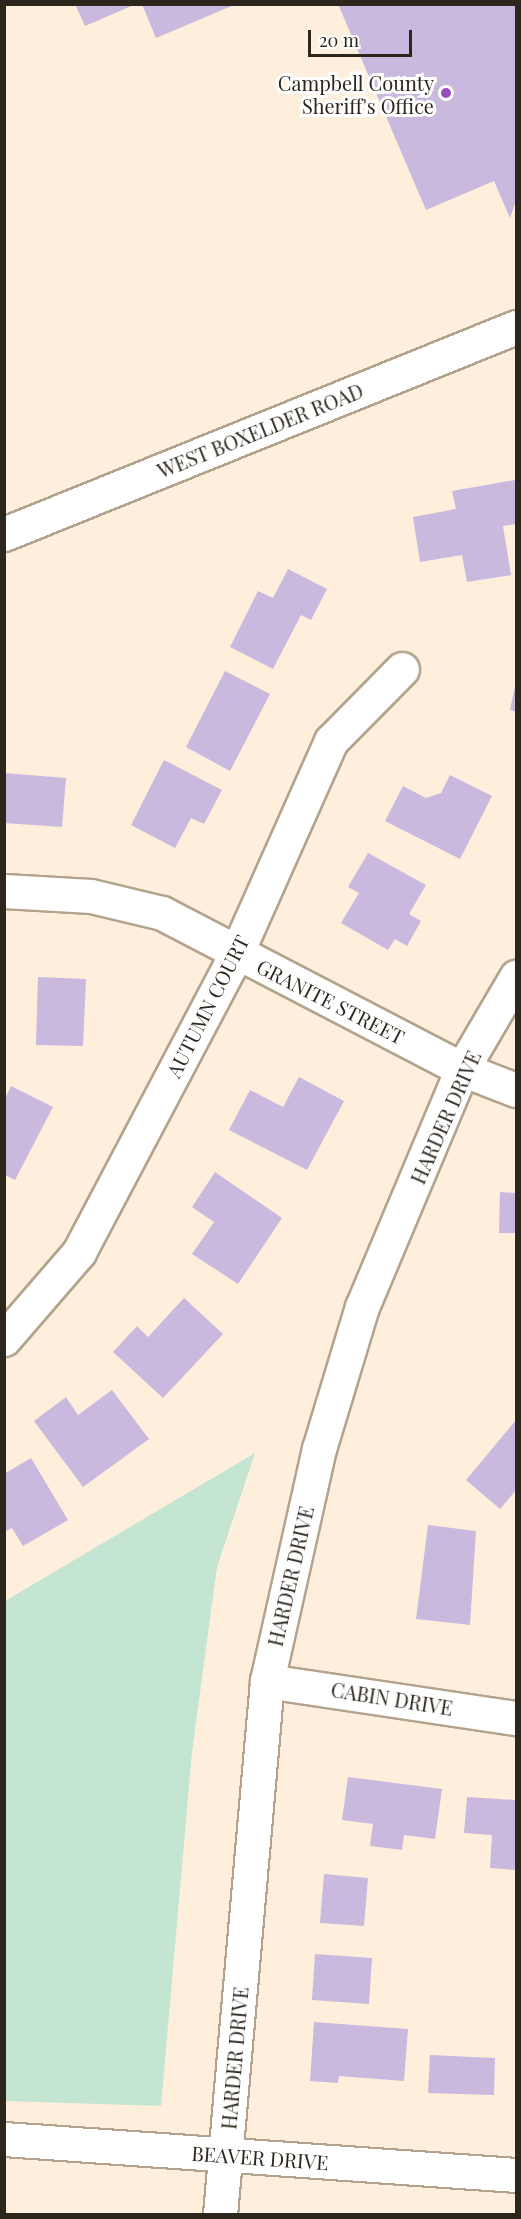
<!DOCTYPE html>
<style>
body{margin:0}
#map{position:relative;width:521px;height:2219px;overflow:hidden;background:#fdefdb;font-family:"Playfair Display",serif}
div>[style]{position:absolute}
.green>*{inset:0;background:#c4e5d1}
.building>*{inset:0;background:#c9b9de}
.roads{filter:drop-shadow(2px 0 #b3a38c) drop-shadow(-2px 0 #b3a38c) drop-shadow(0 2px #b3a38c) drop-shadow(0 -2px #b3a38c)}
.street>*{height:33px;margin:-16.5px;padding:0 16.5px;transform-origin:16.5px;border-radius:16.5px;background:#fff}
.secondary>*{height:33px;margin:-16.5px;padding:0 16.5px;transform-origin:16.5px;border-radius:16.5px;background:#fff}
.dots>*{width:16px;height:16px;translate:-50% -50%;box-sizing:border-box;border:3px solid #fefefe;border-radius:50%}
span{translate:-50% -50%;white-space:nowrap;text-align:center;line-height:1.15;-webkit-text-stroke:6px #fefefe;paint-order:stroke}
.poi-label{font-size:20px;color:#2c261c}
.right{translate:-100% -50%;text-align:right}
.street-label{font-size:20px;color:#2c261c}
.frame{position:absolute;inset:0;border:6px solid #2c261c;pointer-events:none}
.scale{position:absolute;left:308px;top:30px;width:104px;height:27px;box-sizing:border-box;border:3px solid #2c261c;border-top:0;padding-left:8px;font-size:18px;line-height:21px;white-space:nowrap;color:#2c261c;-webkit-text-stroke:4px #fefefe;paint-order:stroke}
</style>
<div id="map">
<div class="green">
<div style="clip-path:polygon(255px 1453px,217px 1567px,192px 1752px,161px 2106px,5px 2101px,5px 1601px)"></div>
</div>
<div class="building">
<div style="clip-path:polygon(75px 4px,136px 4px,85px 26px)"></div>
<div style="clip-path:polygon(142px 4px,234px 4px,234px 5px,156px 38px)"></div>
<div style="clip-path:polygon(338px 4px,516px 4px,516px 201px,510px 218px,494px 181px,426px 210px)"></div>
<div style="clip-path:polygon(515px 480px,516px 524px,503px 526px,511px 575px,467px 582px,462px 555px,420px 562px,413px 517px,456px 509px,452px 491px)"></div>
<div style="clip-path:polygon(288px 569px,327px 589px,311px 620px,301px 615px,273px 669px,230px 647px,258px 591px,273px 598px)"></div>
<div style="clip-path:polygon(225px 671px,270px 694px,230px 771px,186px 747px)"></div>
<div style="clip-path:polygon(516px 681px,516px 712px,510px 710px)"></div>
<div style="clip-path:polygon(164px 760px,222px 790px,204px 824px,191px 818px,175px 848px,131px 825px)"></div>
<div style="clip-path:polygon(4px 773px,66px 778px,62px 827px,4px 823px)"></div>
<div style="clip-path:polygon(450px 775px,492px 796px,460px 859px,385px 821px,403px 786px,426px 798px,441px 793px)"></div>
<div style="clip-path:polygon(368px 853px,426px 885px,409px 914px,421px 921px,407px 946px,395px 939px,388px 950px,341px 923px,359px 893px,348px 887px)"></div>
<div style="clip-path:polygon(38px 977px,86px 979px,83px 1046px,36px 1045px)"></div>
<div style="clip-path:polygon(299px 1077px,344px 1101px,307px 1170px,229px 1130px,250px 1090px,283px 1107px)"></div>
<div style="clip-path:polygon(11px 1086px,53px 1107px,15px 1180px,5px 1175px,5px 1099px)"></div>
<div style="clip-path:polygon(215px 1172px,282px 1218px,238px 1284px,192px 1254px,214px 1222px,192px 1207px)"></div>
<div style="clip-path:polygon(500px 1192px,516px 1193px,516px 1233px,499px 1233px)"></div>
<div style="clip-path:polygon(184px 1298px,223px 1334px,163px 1398px,113px 1352px,137px 1326px,148px 1337px)"></div>
<div style="clip-path:polygon(112px 1390px,149px 1439px,83px 1487px,34px 1421px,66px 1397px,78px 1415px)"></div>
<div style="clip-path:polygon(516px 1420px,516px 1490px,500px 1509px,466px 1480px)"></div>
<div style="clip-path:polygon(31px 1458px,68px 1520px,23px 1546px,12px 1528px,4px 1532px,4px 1474px)"></div>
<div style="clip-path:polygon(428px 1525px,476px 1531px,470px 1625px,416px 1619px)"></div>
<div style="clip-path:polygon(348px 1777px,442px 1789px,435px 1839px,404px 1835px,402px 1850px,370px 1846px,373px 1824px,342px 1820px)"></div>
<div style="clip-path:polygon(467px 1797px,516px 1800px,516px 1870px,490px 1868px,492px 1835px,464px 1833px)"></div>
<div style="clip-path:polygon(324px 1874px,368px 1878px,364px 1926px,320px 1923px)"></div>
<div style="clip-path:polygon(315px 1954px,372px 1958px,369px 2004px,312px 2000px)"></div>
<div style="clip-path:polygon(314px 2022px,408px 2029px,404px 2081px,339px 2076px,338px 2083px,310px 2081px)"></div>
<div style="clip-path:polygon(430px 2055px,495px 2058px,494px 2095px,428px 2093px)"></div>
</div>
<div class="roads">
<div class="street">
<div style="left:4px;top:891px;width:87px;rotate:3.3deg"></div>
<div style="left:91px;top:896px;width:73px;rotate:13.5deg"></div>
<div style="left:162px;top:913px;width:338px;rotate:27.5deg"></div>
<div style="left:462px;top:1069px;width:58px;rotate:21.3deg"></div>
<div style="left:4px;top:1339px;width:115px;rotate:-49.2deg"></div>
<div style="left:79px;top:1252px;width:339px;rotate:-62.2deg"></div>
<div style="left:237px;top:952px;width:231px;rotate:-66deg"></div>
<div style="left:331px;top:741px;width:101px;rotate:-45.4deg"></div>
<div style="left:267px;top:1681px;width:252px;rotate:8.5deg"></div>
<div style="left:4px;top:2139px;width:513px;rotate:4.02deg"></div>
</div>
<div class="secondary">
<div style="left:4px;top:534px;width:552px;rotate:-22.01deg"></div>
<div style="left:220px;top:2214px;width:535px;rotate:-84.96deg"></div>
<div style="left:267px;top:1681px;width:238px;rotate:-77.4deg"></div>
<div style="left:319px;top:1449px;width:148px;rotate:-73.2deg"></div>
<div style="left:362px;top:1307px;width:258px;rotate:-67.2deg"></div>
<div style="left:462px;top:1069px;width:107px;rotate:-59.6deg"></div>
</div>
</div>
<div class="dots">
<div style="left:446px;top:93px;background:#984dbf"></div>
</div>
<div class="poi-label">
<span class="right" style="left:434px;top:94px">Campbell County<br>Sheriff's Office</span>
</div>
<div class="street-label">
<span style="left:260px;top:430px;rotate:-22deg">WEST BOXELDER ROAD</span>
<span style="left:331px;top:1001px;rotate:27deg">GRANITE STREET</span>
<span style="left:207px;top:1006px;rotate:-63deg">AUTUMN COURT</span>
<span style="left:445px;top:1117px;rotate:-66deg">HARDER DRIVE</span>
<span style="left:290px;top:1576px;rotate:-77deg">HARDER DRIVE</span>
<span style="left:392px;top:1698px;rotate:9deg">CABIN DRIVE</span>
<span style="left:234px;top:2058px;rotate:-85deg">HARDER DRIVE</span>
<span style="left:260px;top:2157px;rotate:4deg">BEAVER DRIVE</span>
</div>
<div class="frame"></div>
<div class="scale">20 m</div>
</div>
